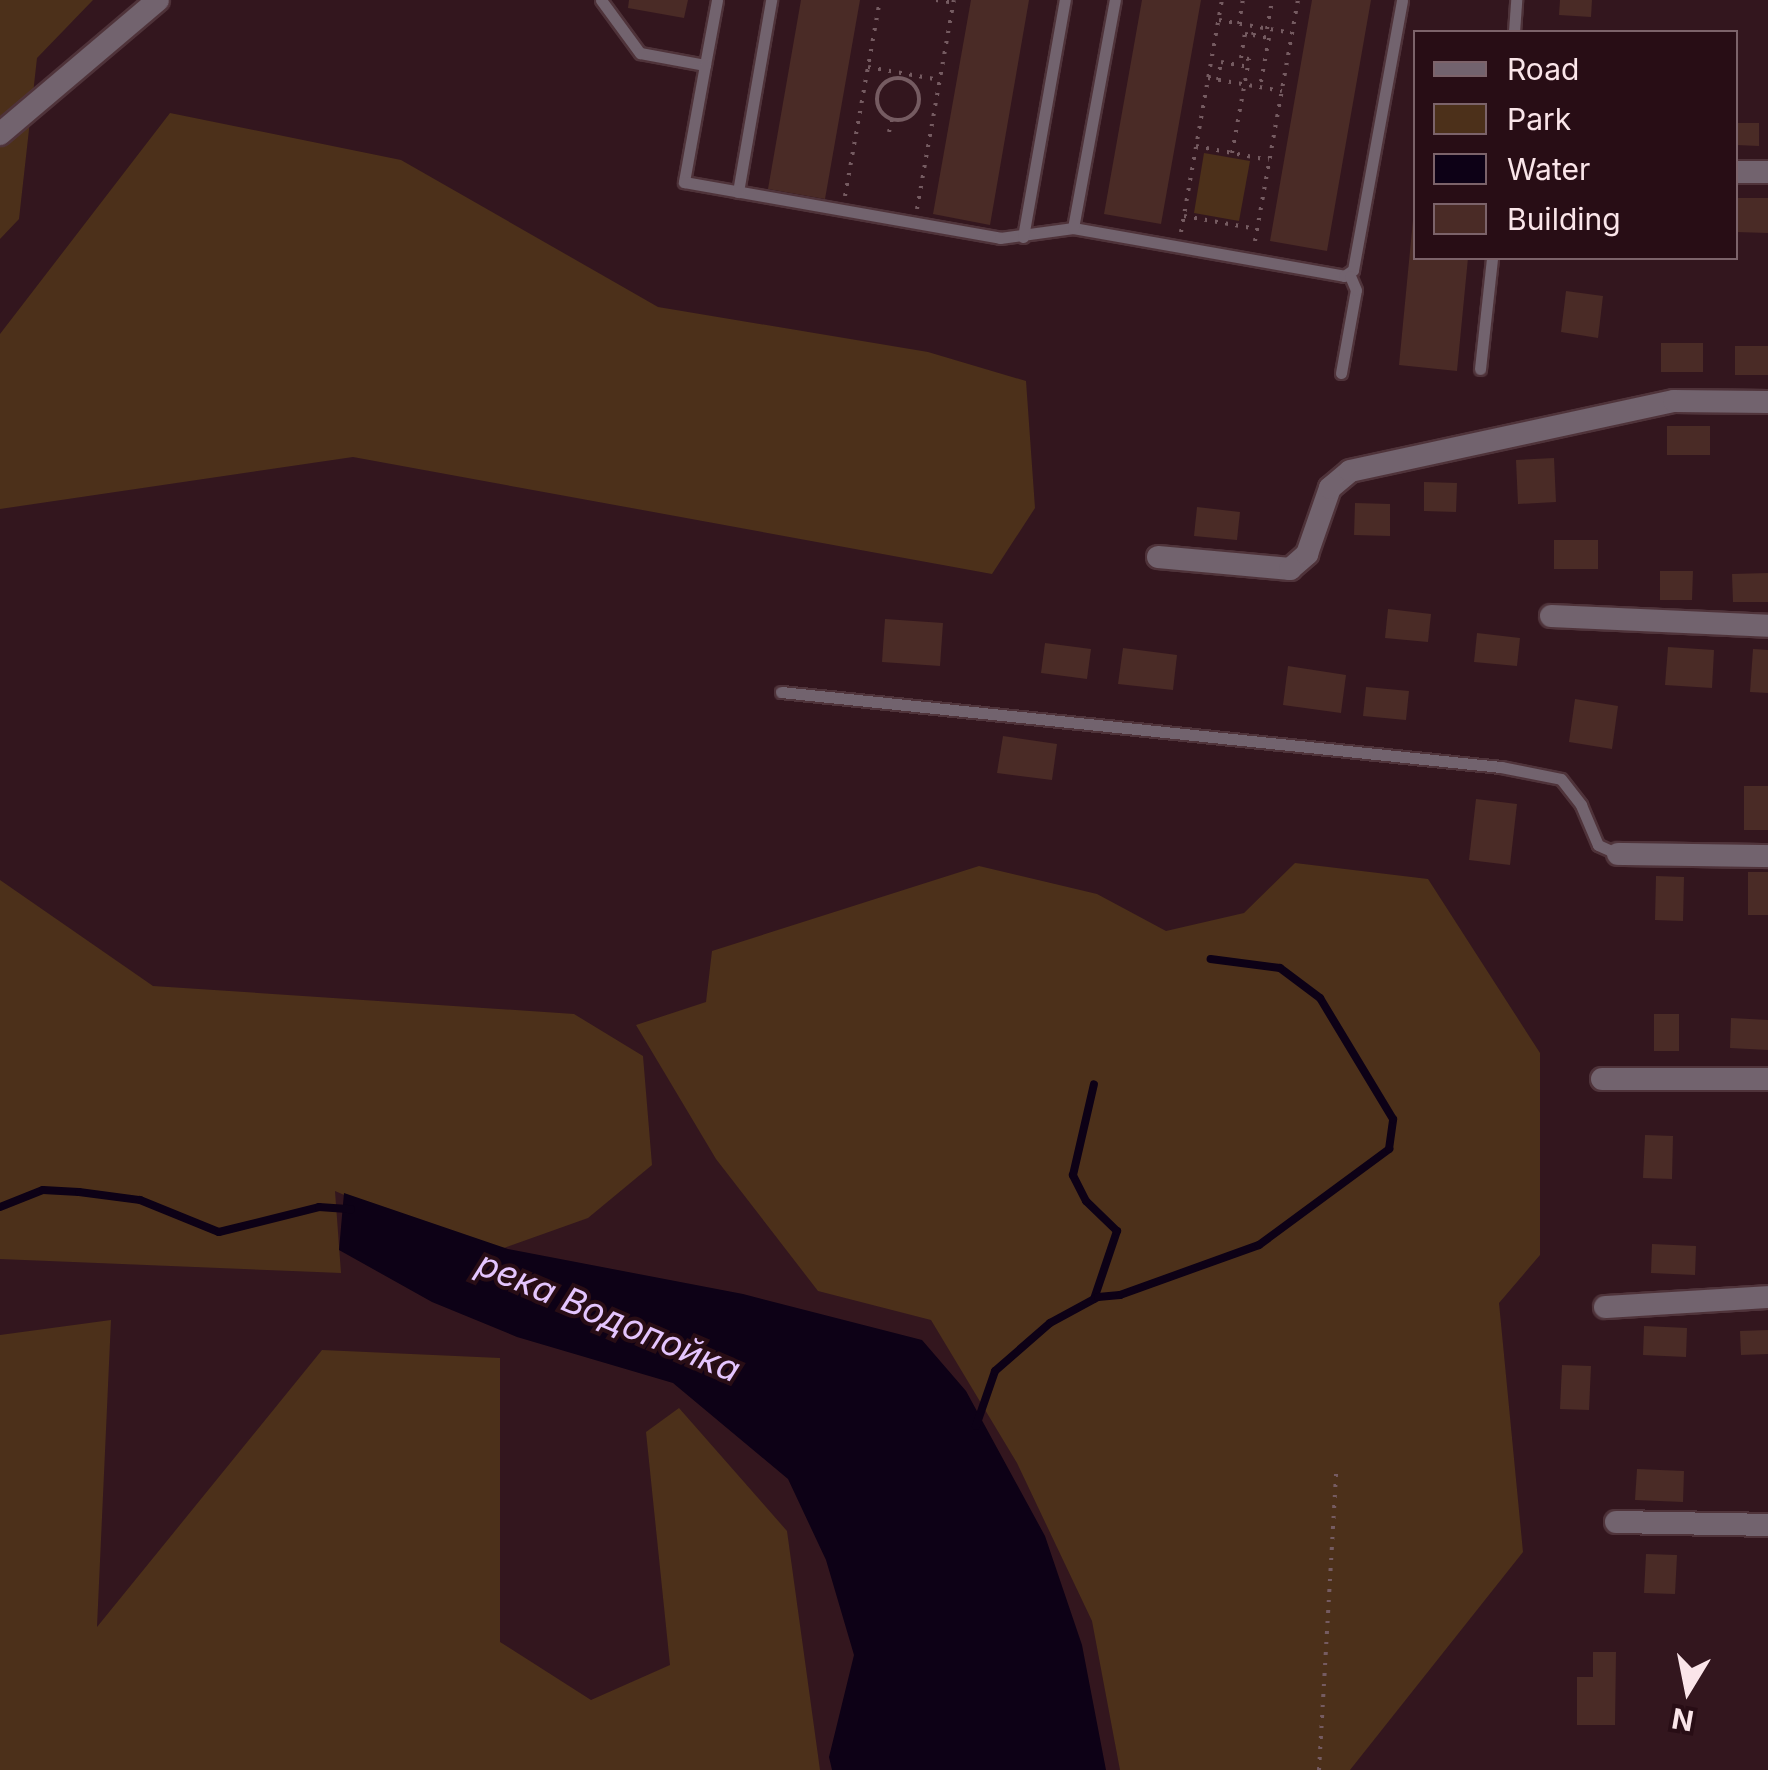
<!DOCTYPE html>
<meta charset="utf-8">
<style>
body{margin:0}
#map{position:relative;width:1768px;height:1770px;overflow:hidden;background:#33161e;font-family:Inter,sans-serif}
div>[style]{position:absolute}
.green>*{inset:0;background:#4c301a}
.water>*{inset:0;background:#0d0116}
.stream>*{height:8px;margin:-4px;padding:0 4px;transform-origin:4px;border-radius:4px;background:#0d0116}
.building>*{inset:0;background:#4a2b26}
.path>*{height:4px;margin-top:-2px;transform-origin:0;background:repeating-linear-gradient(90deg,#755b61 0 2.5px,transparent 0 10.5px)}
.path>.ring{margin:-2px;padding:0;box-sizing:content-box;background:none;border:4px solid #755b61;border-radius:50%}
.roads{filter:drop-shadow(2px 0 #4f333a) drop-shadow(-2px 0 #4f333a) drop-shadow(0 2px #4f333a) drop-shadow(0 -2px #4f333a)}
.service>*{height:11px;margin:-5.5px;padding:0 5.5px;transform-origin:5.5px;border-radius:5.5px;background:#72636e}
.minor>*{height:22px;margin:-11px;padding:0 11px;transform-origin:11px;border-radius:11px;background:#72636e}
span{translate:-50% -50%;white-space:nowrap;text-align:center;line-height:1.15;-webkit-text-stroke:8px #280d15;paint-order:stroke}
.water-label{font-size:35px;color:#e4c5fe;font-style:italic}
.legend{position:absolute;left:1413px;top:30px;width:325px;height:230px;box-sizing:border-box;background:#280d15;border:2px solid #7c636a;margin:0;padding:12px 18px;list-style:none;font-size:30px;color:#fae5e9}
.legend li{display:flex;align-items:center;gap:20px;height:50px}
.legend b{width:50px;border:2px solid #7c636a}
.north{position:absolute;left:1638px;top:1640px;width:100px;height:100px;-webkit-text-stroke:8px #280d15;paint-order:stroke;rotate:190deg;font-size:28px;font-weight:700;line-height:40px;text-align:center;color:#fae5e9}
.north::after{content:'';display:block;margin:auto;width:35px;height:45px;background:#fae5e9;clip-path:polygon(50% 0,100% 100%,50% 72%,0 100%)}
</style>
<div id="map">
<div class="green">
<div style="clip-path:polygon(0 0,93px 0,37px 58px,19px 219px,0 239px)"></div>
<div style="clip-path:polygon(170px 113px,401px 160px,658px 307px,928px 352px,1026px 381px,1035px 508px,992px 574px,353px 457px,0 509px,0 334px)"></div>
<div style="clip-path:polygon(1204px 153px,1250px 161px,1239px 221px,1194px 213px)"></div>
<div style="clip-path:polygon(1295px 863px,1428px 879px,1540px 1053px,1540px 1255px,1499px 1303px,1523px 1552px,1350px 1770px,1120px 1770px,1092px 1621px,1017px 1463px,931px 1320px,818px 1291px,716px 1159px,636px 1025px,706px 1002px,712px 951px,979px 866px,1097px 894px,1166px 931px,1244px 913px)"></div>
<div style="clip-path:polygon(0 880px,153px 986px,574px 1014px,643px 1056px,652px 1165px,588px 1218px,504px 1248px,432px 1233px,335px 1191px,341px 1273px,0 1259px)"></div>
<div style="clip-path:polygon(111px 1320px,97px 1627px,322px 1350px,500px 1358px,500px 1642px,591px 1700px,670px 1665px,646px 1432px,679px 1408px,787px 1531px,820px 1770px,0 1770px,0 1335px)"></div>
</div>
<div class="water">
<div style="clip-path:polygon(344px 1193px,508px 1249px,743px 1294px,922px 1340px,966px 1391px,1045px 1536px,1082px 1645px,1106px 1770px,832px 1770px,829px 1757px,854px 1655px,826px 1560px,788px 1479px,673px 1383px,517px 1337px,432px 1302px,339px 1250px)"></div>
</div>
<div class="stream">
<div style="left:0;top:1207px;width:46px;rotate:-21.6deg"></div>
<div style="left:43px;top:1190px;width:36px;rotate:3deg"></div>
<div style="left:79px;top:1192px;width:62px;rotate:7.5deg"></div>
<div style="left:140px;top:1200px;width:85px;rotate:22.1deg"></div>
<div style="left:219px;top:1232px;width:103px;rotate:-14deg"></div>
<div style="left:319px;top:1207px;width:32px;rotate:4deg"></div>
<div style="left:1094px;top:1299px;width:72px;rotate:-71.3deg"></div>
<div style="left:1117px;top:1231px;width:43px;rotate:-135.9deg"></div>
<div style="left:1086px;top:1201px;width:29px;rotate:-117deg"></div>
<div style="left:1073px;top:1175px;width:93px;rotate:-77deg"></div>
<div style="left:976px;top:1426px;width:58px;rotate:-70.9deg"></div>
<div style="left:995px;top:1371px;width:73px;rotate:-41.1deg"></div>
<div style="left:1050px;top:1323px;width:55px;rotate:-28.4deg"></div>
<div style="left:1098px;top:1297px;width:22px;rotate:-5deg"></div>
<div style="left:1120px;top:1295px;width:148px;rotate:-19.8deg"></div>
<div style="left:1259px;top:1245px;width:162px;rotate:-36.4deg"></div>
<div style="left:1389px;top:1149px;width:30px;rotate:-82deg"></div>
<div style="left:1393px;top:1119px;width:141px;rotate:-121.1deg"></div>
<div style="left:1320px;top:998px;width:50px;rotate:-143.1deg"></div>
<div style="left:1280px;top:968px;width:70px;rotate:-172.6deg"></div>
</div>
<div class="building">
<div style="clip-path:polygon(629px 0,688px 0,684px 18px,628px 8px)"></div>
<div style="clip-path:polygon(801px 0,860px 0,825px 199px,768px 189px)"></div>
<div style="clip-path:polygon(971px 0,1029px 0,990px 225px,933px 214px)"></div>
<div style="clip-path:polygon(1142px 0,1201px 0,1161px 224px,1104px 214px)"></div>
<div style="clip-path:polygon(1312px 0,1371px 0,1327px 251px,1270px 241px)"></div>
<div style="clip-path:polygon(1560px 0,1592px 0,1591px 17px,1559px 15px)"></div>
<div style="clip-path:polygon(1736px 123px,1759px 123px,1759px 146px,1736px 145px)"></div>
<div style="clip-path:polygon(1736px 198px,1768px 198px,1768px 233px,1736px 232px)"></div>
<div style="clip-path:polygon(1413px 220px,1416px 258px,1468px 258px,1457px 371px,1399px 365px)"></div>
<div style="clip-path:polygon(1566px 291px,1603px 296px,1598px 338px,1561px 332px)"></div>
<div style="clip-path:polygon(1661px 343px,1703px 343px,1703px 372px,1661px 372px)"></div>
<div style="clip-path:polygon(1735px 346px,1768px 346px,1768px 375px,1735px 375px)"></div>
<div style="clip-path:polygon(1667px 426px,1710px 426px,1710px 455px,1667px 455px)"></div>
<div style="clip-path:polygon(1554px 458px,1556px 502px,1518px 504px,1516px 460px)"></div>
<div style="clip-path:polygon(1424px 482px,1457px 483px,1456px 512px,1424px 511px)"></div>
<div style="clip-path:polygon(1355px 503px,1390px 504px,1390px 536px,1354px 535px)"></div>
<div style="clip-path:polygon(1197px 507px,1240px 512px,1237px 540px,1194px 536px)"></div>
<div style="clip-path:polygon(1554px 540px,1598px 540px,1598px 569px,1554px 569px)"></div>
<div style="clip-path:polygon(1660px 571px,1693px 571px,1692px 600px,1660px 600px)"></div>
<div style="clip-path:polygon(1768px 573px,1768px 602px,1733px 602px,1732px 574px)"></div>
<div style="clip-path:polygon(1388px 609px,1431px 614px,1428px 642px,1385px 638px)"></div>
<div style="clip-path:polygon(885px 619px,943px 623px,940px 666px,882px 662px)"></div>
<div style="clip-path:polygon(1477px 633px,1520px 638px,1517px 666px,1474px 662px)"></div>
<div style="clip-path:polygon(1045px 643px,1091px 649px,1087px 679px,1041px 673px)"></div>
<div style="clip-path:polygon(1668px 647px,1714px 650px,1712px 688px,1665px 685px)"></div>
<div style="clip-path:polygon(1123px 648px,1177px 655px,1173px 690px,1118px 684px)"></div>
<div style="clip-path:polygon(1753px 649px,1768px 650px,1768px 693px,1750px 692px)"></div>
<div style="clip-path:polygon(1288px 666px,1346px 675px,1341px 713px,1283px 705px)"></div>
<div style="clip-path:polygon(1366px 687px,1409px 691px,1406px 720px,1363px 716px)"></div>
<div style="clip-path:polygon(1575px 699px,1618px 706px,1612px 749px,1569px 742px)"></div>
<div style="clip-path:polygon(1003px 736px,1057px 744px,1052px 780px,997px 773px)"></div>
<div style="clip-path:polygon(1744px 786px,1768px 786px,1768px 830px,1744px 830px)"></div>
<div style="clip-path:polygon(1476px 799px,1517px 804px,1510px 865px,1469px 860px)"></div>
<div style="clip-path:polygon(1748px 872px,1768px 872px,1768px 915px,1748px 915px)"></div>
<div style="clip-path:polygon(1656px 876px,1684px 877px,1683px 921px,1655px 920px)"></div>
<div style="clip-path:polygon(1654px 1014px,1679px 1014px,1679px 1051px,1654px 1051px)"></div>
<div style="clip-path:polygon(1731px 1018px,1768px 1020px,1768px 1050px,1730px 1048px)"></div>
<div style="clip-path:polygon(1645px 1135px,1673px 1136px,1672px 1179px,1643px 1178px)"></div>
<div style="clip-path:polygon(1652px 1244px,1696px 1246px,1695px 1275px,1651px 1273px)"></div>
<div style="clip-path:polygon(1644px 1326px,1687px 1328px,1686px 1357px,1643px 1355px)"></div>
<div style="clip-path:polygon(1768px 1330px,1768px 1354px,1741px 1355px,1740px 1331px)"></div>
<div style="clip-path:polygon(1562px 1365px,1591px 1366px,1589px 1410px,1560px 1409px)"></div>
<div style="clip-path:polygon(1637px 1469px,1684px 1471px,1683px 1502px,1635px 1500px)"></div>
<div style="clip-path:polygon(1646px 1554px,1677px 1555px,1675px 1594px,1644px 1593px)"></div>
<div style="clip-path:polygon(1593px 1652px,1616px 1652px,1615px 1725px,1577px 1725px,1577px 1677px,1593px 1677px)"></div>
</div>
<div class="path">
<div style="left:936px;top:0;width:18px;rotate:9deg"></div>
<div style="left:1219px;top:20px;width:74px;rotate:10.1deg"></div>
<div style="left:1239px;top:24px;width:24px;rotate:-81deg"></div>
<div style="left:1267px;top:29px;width:29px;rotate:-80deg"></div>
<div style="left:1253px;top:35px;width:16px;rotate:11deg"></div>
<div style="left:1269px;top:38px;width:50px;rotate:100.4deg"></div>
<div style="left:868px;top:67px;width:73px;rotate:10.2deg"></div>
<div class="ring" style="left:877px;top:78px;width:38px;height:38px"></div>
<div style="left:1208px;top:78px;width:75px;rotate:10deg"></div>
<div style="left:1218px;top:80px;width:18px;rotate:-81deg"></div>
<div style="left:1221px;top:62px;width:27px;rotate:10deg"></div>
<div style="left:889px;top:132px;width:13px;rotate:-77deg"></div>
<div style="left:1196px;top:146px;width:74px;rotate:10.9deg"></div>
<div style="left:1232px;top:153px;width:96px;rotate:-79.7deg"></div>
<div style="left:1249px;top:59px;width:8px;rotate:-173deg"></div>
<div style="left:1241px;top:58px;width:24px;rotate:-81deg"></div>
<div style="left:1245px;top:34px;width:8px;rotate:7deg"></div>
<div style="left:1253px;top:35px;width:9px;rotate:-77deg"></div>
<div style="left:845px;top:196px;width:199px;rotate:-79.9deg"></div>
<div style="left:917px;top:209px;width:212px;rotate:-80deg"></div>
<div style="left:1184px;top:216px;width:74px;rotate:10.1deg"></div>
<div style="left:1181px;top:232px;width:236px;rotate:-80deg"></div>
<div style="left:1255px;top:241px;width:245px;rotate:-79.9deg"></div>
<div style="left:1319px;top:1770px;width:299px;rotate:-86.7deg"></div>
</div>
<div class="roads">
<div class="service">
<div style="left:601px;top:0;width:66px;rotate:53.7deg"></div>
<div style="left:640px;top:53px;width:66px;rotate:10.5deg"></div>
<div style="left:705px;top:65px;width:66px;rotate:-79.5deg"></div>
<div style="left:1514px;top:32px;width:32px;rotate:-86deg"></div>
<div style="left:705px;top:65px;width:119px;rotate:100.2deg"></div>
<div style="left:684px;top:182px;width:321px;rotate:10deg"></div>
<div style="left:1000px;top:238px;width:74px;rotate:-7.8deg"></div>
<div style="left:1073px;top:228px;width:275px;rotate:10deg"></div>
<div style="left:1344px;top:276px;width:11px;rotate:-34deg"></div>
<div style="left:1353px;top:270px;width:274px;rotate:-79.7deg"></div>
<div style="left:738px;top:192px;width:195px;rotate:-80.2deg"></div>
<div style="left:1073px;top:228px;width:232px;rotate:-79.6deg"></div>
<div style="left:1023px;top:237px;width:241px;rotate:-80deg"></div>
<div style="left:1480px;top:369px;width:112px;rotate:-83.8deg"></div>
<div style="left:1341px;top:373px;width:84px;rotate:-79.8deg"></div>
<div style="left:1356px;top:290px;width:15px;rotate:-113deg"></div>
<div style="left:781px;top:692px;width:724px;rotate:5.95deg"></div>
<div style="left:1501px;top:767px;width:61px;rotate:11.3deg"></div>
<div style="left:1561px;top:779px;width:33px;rotate:52deg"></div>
<div style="left:1581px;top:805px;width:43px;rotate:67deg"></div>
<div style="left:1598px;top:845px;width:22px;rotate:24deg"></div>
</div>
<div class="minor">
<div style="left:0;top:134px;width:207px;rotate:-40.3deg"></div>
<div style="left:1736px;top:172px;width:32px"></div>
<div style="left:1158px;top:557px;width:133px;rotate:5.2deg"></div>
<div style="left:1290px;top:569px;width:23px;rotate:-41deg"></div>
<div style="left:1307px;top:554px;width:70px;rotate:-70.8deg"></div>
<div style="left:1330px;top:488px;width:26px;rotate:-40deg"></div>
<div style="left:1350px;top:471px;width:331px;rotate:-12.2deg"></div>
<div style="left:1674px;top:401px;width:94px;rotate:0.6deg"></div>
<div style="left:1551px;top:616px;width:217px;rotate:2.6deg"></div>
<div style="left:1618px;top:854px;width:150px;rotate:0.8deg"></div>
<div style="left:1602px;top:1079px;width:166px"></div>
<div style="left:1605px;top:1307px;width:163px;rotate:-3.5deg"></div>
<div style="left:1616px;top:1522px;width:152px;rotate:1.1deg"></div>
</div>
</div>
<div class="water-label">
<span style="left:609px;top:1316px;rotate:23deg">река Водопойка</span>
</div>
<ul class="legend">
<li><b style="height:12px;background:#72636e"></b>Road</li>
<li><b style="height:28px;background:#4c301a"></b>Park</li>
<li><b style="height:28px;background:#0d0116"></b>Water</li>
<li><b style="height:28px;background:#4a2b26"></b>Building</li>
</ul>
<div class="north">N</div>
</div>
